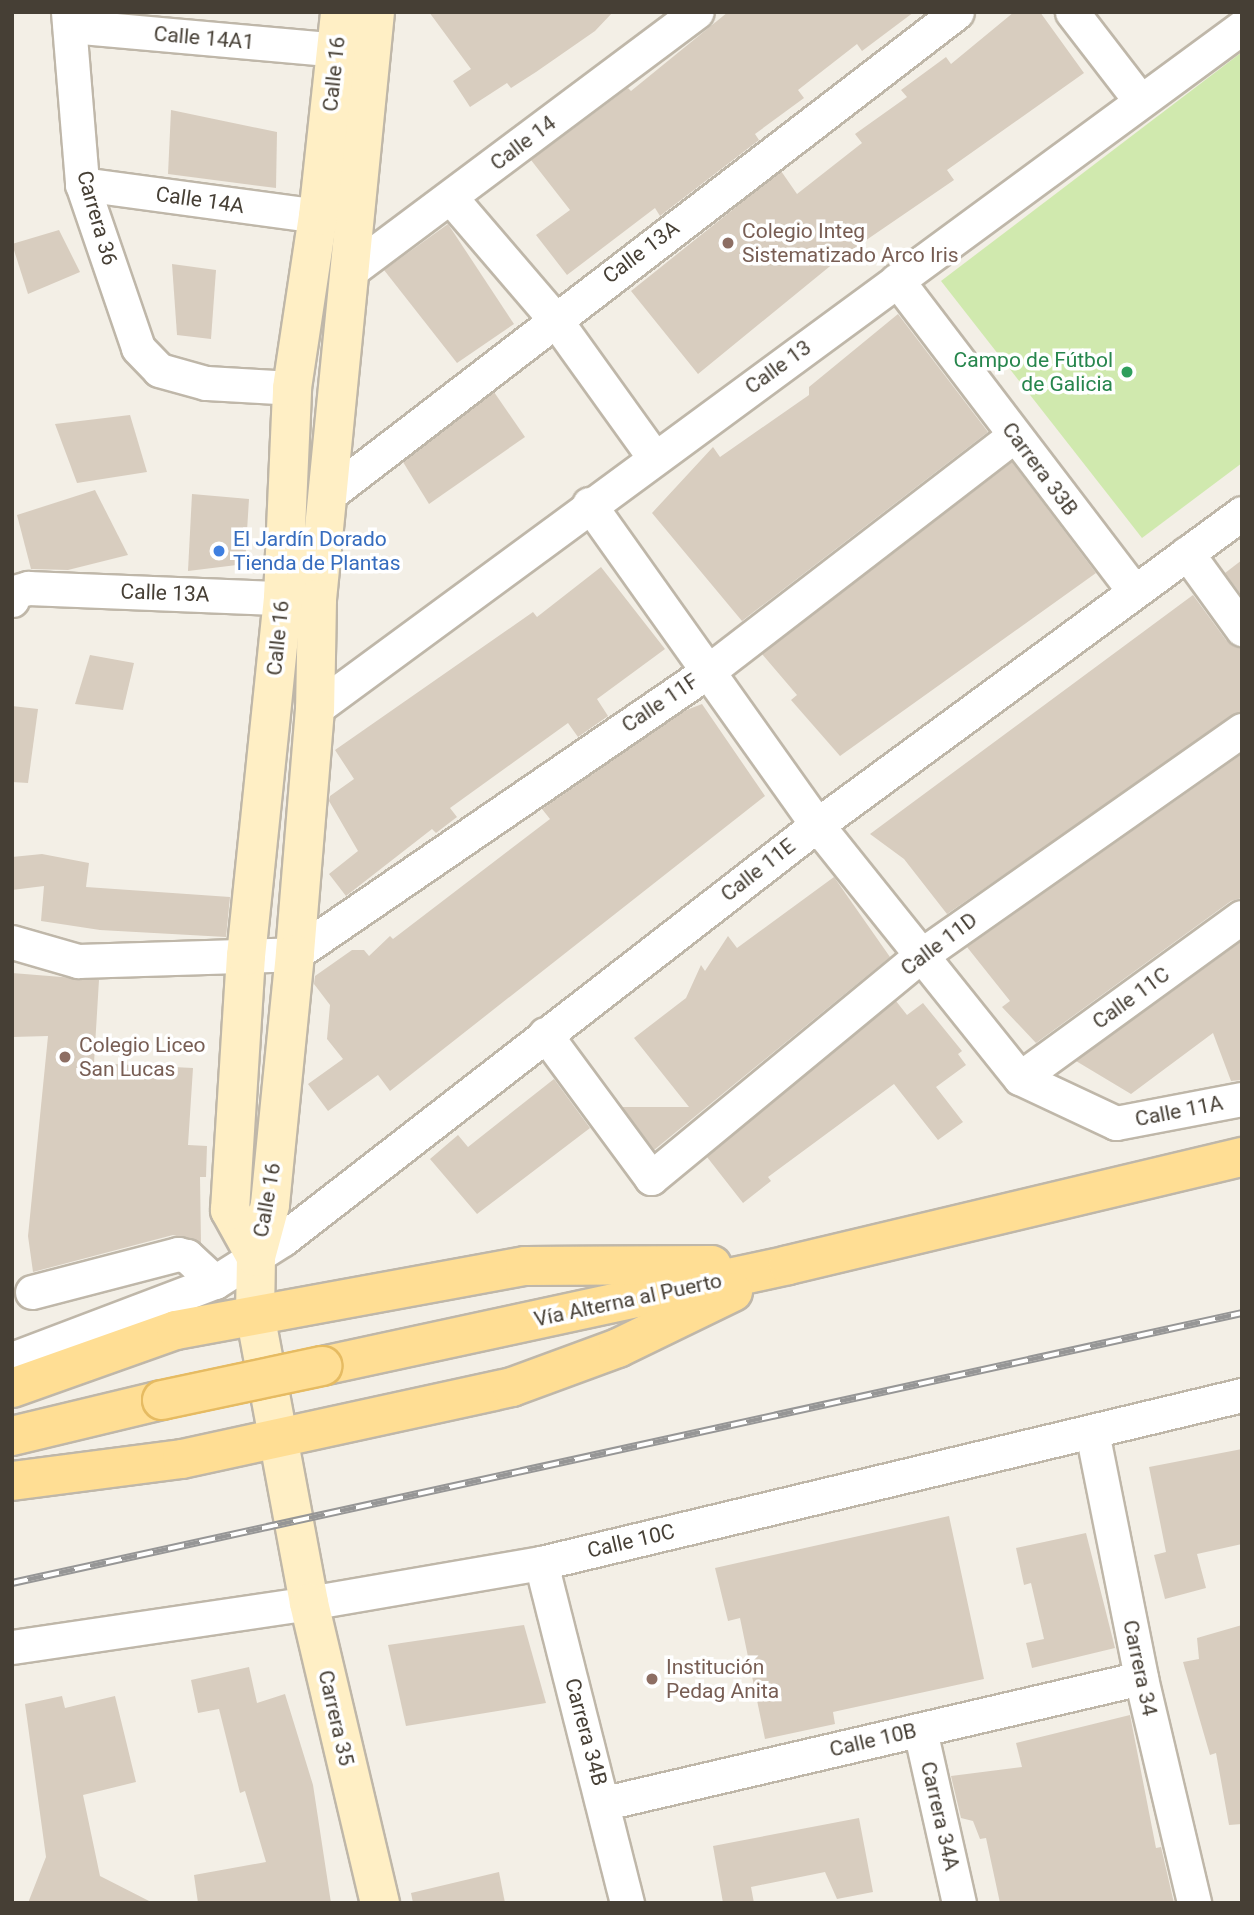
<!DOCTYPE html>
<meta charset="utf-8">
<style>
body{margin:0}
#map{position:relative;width:1254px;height:1915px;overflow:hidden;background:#f3efe6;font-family:Roboto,sans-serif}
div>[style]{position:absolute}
.green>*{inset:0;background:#d0e9ae}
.building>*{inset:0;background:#d8cdbf}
.roads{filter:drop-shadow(2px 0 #bfb7a9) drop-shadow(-2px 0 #bfb7a9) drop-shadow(0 2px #bfb7a9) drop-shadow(0 -2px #bfb7a9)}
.street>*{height:33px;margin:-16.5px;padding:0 16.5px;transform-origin:16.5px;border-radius:16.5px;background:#fff}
.secondary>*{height:38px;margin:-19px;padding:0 19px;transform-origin:19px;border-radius:19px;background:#ffefc5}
.primary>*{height:38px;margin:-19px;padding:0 19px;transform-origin:19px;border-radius:19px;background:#ffde94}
.rail>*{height:8px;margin-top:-4px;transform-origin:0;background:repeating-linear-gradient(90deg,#fff 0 16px,#969696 0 32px);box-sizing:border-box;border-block:2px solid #969696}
.bridges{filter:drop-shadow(2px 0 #e6bb62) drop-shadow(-2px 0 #e6bb62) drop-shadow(0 2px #e6bb62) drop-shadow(0 -2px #e6bb62)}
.primary-bridge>*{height:38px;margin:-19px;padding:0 19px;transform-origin:19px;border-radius:19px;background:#ffde94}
.dots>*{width:19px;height:19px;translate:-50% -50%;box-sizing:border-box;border:4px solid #fff;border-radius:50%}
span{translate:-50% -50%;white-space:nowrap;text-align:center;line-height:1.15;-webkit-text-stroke:7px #fff;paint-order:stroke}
.street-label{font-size:21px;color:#463f35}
.education-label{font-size:21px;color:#785e54}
.left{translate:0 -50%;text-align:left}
.leisure-label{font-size:21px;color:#27864d}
.right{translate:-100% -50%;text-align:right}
.shop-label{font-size:21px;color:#366cbe}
.frame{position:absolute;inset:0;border:14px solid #463f35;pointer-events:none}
</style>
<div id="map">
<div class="green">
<div style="clip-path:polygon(1242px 52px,1242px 463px,1142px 538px,941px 281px)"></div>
</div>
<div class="building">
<div style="clip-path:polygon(429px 12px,613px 12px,595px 31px,536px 72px,511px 88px,507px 83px,470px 107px,453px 81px,471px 69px)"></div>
<div style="clip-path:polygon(728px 12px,914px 12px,862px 51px,857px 44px,798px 90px,804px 98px,755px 134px,759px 140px,660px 216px,655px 208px,567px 275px,536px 235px,570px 210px,531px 160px,628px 88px,631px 91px)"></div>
<div style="clip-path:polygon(1014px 12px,1040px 12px,1084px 73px,947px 170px,954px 180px,840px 258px,698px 374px,631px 291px,781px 171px,797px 194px,862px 143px,855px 134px,907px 97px,901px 90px,946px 57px,951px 64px)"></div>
<div style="clip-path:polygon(171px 110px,277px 132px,276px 188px,168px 174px)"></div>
<div style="clip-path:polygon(448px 224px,514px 324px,457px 363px,384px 270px)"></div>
<div style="clip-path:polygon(59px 230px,80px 272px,28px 294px,12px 244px)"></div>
<div style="clip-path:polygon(172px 264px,216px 270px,211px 339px,177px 335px)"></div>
<div style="clip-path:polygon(898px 314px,988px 432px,742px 621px,652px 513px,713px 447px,720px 457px,809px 395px,809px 387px)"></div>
<div style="clip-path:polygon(494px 392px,525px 437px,429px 504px,403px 462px)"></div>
<div style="clip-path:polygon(130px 415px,147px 472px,77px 483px,55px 424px)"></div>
<div style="clip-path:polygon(1012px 462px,1096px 573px,840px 756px,791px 700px,797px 695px,762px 654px)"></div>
<div style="clip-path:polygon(95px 490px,128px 555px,68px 570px,31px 569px,17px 515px)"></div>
<div style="clip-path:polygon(192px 494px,249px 499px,245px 564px,188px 571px)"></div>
<div style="clip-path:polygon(1242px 560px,1242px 596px,1225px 573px)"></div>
<div style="clip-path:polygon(601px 567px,665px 649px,597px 699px,608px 716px,578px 737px,568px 723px,450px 808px,457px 817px,436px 833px,432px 829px,346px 896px,329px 874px,358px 851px,329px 801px,330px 796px,354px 779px,335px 750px,533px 612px,537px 617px)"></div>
<div style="clip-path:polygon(1193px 595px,1226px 640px,1242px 648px,1242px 711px,947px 914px,904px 859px,870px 834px)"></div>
<div style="clip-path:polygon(90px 655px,134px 663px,123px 710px,75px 704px)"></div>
<div style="clip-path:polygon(702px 704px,765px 796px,390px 1091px,378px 1075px,328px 1111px,308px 1084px,343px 1059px,327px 1039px,330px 1005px,314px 984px,315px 976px,352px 950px,364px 950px,369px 956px,390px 936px,393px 939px,550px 819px,542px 809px,684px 711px)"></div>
<div style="clip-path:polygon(12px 706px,38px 709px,28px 783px,12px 782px)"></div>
<div style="clip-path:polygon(1242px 754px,1242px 898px,1231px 901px,1036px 1043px,1002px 1007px,1010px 1001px,967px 947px)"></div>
<div style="clip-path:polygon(42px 854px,89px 863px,86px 887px,230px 897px,226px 937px,100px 930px,41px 921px,44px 886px,12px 890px,12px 857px)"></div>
<div style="clip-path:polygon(834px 877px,890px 957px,654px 1150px,622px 1107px,689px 1107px,634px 1038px,686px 998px,701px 965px,705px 971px,728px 936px,737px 948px)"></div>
<div style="clip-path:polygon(1242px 941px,1242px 1080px,1231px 1081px,1213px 1033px,1131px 1094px,1076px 1061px)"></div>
<div style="clip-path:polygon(12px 973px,99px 980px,94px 1063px,193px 1068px,188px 1145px,207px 1146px,206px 1177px,200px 1177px,201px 1243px,173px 1235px,33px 1272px,28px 1236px,48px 1036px,12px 1037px)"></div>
<div style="clip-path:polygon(896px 1001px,907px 1015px,923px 1003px,962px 1051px,958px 1054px,966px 1065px,936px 1087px,963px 1122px,938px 1140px,894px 1084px,768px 1177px,771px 1181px,743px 1203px,707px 1157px)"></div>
<div style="clip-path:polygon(554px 1079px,590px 1128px,477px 1214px,430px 1159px,458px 1135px,468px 1147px)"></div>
<div style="clip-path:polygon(1242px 1449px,1242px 1544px,1197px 1554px,1206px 1588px,1165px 1599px,1154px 1555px,1166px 1552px,1149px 1467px)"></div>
<div style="clip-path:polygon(949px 1516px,984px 1679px,833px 1712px,835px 1724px,765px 1739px,740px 1618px,728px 1621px,715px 1568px)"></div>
<div style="clip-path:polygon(1086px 1533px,1115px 1648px,1032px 1668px,1026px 1643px,1044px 1639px,1031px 1583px,1024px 1585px,1016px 1548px)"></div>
<div style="clip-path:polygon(524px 1625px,546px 1703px,406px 1726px,388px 1645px)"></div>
<div style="clip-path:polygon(1242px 1625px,1242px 1824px,1229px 1825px,1216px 1753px,1210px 1755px,1183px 1662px,1199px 1659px,1197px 1638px)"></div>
<div style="clip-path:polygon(249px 1667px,257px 1703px,285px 1694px,313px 1785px,331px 1903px,198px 1903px,194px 1875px,266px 1862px,245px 1791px,240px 1793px,219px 1709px,198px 1713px,191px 1680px)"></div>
<div style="clip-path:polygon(62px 1696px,65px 1708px,115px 1696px,136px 1782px,83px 1795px,100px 1876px,153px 1903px,28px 1903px,46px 1857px,25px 1704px)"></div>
<div style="clip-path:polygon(1130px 1715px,1156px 1848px,1161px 1847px,1174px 1903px,1000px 1903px,986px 1838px,980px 1839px,973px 1821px,961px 1818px,951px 1776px,1022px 1767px,1016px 1743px)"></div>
<div style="clip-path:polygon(859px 1818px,873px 1892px,837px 1899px,825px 1872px,751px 1887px,754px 1903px,723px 1903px,713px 1846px)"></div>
<div style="clip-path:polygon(499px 1872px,505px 1903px,413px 1903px,411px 1893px)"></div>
</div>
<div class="roads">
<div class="street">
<div style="left:68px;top:12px;width:173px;rotate:85.3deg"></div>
<div style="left:82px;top:184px;width:173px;rotate:71.1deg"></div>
<div style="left:138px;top:348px;width:30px;rotate:46deg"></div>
<div style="left:159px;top:370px;width:49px;rotate:15.5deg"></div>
<div style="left:206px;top:383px;width:86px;rotate:3.3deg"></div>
<div style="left:1072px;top:12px;width:110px;rotate:52.4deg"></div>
<div style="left:70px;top:26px;width:268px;rotate:5.1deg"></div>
<div style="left:82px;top:184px;width:238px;rotate:7.7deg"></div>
<div style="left:451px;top:198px;width:158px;rotate:49.4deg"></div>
<div style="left:554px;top:318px;width:171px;rotate:54.3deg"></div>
<div style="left:349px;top:272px;width:434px;rotate:-36.8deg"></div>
<div style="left:897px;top:280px;width:390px;rotate:52.7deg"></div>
<div style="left:327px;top:496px;width:794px;rotate:-37.53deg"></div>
<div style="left:589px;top:504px;width:394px;rotate:54.6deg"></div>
<div style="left:817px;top:825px;width:324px;rotate:51.3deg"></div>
<div style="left:1020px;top:1078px;width:106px;rotate:25.1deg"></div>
<div style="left:1116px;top:1123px;width:128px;rotate:-10.8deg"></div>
<div style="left:1187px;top:553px;width:94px;rotate:54.1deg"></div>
<div style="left:12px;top:600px;width:8px;rotate:-76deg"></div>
<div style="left:14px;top:592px;width:15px;rotate:-16deg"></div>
<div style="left:28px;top:588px;width:279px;rotate:2.3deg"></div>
<div style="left:315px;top:709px;width:1151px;rotate:-36.34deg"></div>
<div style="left:12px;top:942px;width:69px;rotate:16.1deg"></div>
<div style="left:78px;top:961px;width:217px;rotate:-1.8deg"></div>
<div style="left:295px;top:954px;width:499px;rotate:-34.4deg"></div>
<div style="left:707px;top:672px;width:387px;rotate:-37.6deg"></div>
<div style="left:545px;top:1034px;width:179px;rotate:53.6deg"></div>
<div style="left:651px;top:1178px;width:352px;rotate:-39.5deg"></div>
<div style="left:923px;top:954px;width:390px;rotate:-35.1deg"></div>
<div style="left:1020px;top:1078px;width:274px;rotate:-36deg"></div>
<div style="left:32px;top:1292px;width:151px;rotate:-14.6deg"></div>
<div style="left:178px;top:1254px;width:9px;rotate:13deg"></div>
<div style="left:187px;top:1256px;width:38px;rotate:43deg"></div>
<div style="left:12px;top:1359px;width:217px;rotate:-20.8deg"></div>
<div style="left:215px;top:1282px;width:80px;rotate:-32.3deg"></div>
<div style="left:283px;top:1239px;width:676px;rotate:-37.79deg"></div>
<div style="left:817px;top:825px;width:527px;rotate:-36.28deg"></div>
<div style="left:1092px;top:1432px;width:251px;rotate:78.7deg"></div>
<div style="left:1141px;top:1678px;width:231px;rotate:76.7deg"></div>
<div style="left:541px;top:1563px;width:351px;rotate:75.8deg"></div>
<div style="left:12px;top:1647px;width:300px;rotate:-8.4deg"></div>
<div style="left:309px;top:1603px;width:235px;rotate:-9.8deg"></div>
<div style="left:541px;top:1563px;width:721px;rotate:-13.48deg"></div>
<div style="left:920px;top:1730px;width:177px;rotate:77.3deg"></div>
<div style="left:605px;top:1803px;width:550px;rotate:-13.13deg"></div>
</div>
<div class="secondary">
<div style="left:375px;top:12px;width:590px;rotate:95.64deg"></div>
<div style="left:317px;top:599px;width:110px;rotate:91deg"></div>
<div style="left:315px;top:709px;width:246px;rotate:94.7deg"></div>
<div style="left:295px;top:954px;width:252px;rotate:95.7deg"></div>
<div style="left:270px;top:1205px;width:54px;rotate:105.1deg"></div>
<div style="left:256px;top:1257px;width:57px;rotate:91deg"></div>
<div style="left:255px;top:1314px;width:294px;rotate:79.4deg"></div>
<div style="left:309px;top:1603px;width:308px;rotate:76.7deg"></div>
<div style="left:256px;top:1257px;width:54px;rotate:-119deg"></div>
<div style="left:230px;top:1210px;width:255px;rotate:-86.4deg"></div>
<div style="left:246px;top:956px;width:360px;rotate:-84.1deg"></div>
<div style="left:283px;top:598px;width:210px;rotate:-87.5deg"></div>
<div style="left:292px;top:388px;width:174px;rotate:-81.4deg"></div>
<div style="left:318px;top:216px;width:205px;rotate:-83.8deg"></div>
</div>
<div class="primary">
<div style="left:322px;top:1366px;width:477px;rotate:-12.2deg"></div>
<div style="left:788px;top:1265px;width:467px;rotate:-13.4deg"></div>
<div style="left:12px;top:1388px;width:174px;rotate:-19.5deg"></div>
<div style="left:176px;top:1330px;width:355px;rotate:-10.4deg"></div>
<div style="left:525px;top:1266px;width:187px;rotate:-0.3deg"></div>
<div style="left:12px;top:1436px;width:154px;rotate:-13.5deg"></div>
<div style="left:12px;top:1481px;width:171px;rotate:-7.4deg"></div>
<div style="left:182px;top:1459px;width:338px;rotate:-12.3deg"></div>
<div style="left:512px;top:1387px;width:113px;rotate:-20.2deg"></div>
<div style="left:618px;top:1348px;width:128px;rotate:-26deg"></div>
</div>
</div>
<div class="rail">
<div style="left:12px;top:1583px;width:1259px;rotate:-12.38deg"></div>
</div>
<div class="bridges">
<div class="primary-bridge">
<div style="left:162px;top:1400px;width:164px;rotate:-12deg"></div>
</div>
</div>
<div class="dots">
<div style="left:728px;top:243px;background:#8d6e63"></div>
<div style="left:1127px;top:372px;background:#2e9e5b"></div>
<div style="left:219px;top:551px;background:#3f7fe0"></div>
<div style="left:65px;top:1057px;background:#8d6e63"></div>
<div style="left:652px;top:1679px;background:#8d6e63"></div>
</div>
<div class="street-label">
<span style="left:204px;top:38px;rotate:5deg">Calle 14A1</span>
<span style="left:334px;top:74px;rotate:-84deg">Calle 16</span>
<span style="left:523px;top:143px;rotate:-37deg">Calle 14</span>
<span style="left:200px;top:200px;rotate:8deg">Calle 14A</span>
<span style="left:97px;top:218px;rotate:74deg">Carrera 36</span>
<span style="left:641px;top:252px;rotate:-37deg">Calle 13A</span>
<span style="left:778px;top:367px;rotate:-36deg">Calle 13</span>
<span style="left:1040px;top:469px;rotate:53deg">Carrera 33B</span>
<span style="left:165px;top:593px;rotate:2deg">Calle 13A</span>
<span style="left:278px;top:638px;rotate:-84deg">Calle 16</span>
<span style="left:660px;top:703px;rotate:-34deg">Calle 11F</span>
<span style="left:758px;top:870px;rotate:-38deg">Calle 11E</span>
<span style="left:939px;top:944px;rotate:-37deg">Calle 11D</span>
<span style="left:1131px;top:998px;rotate:-36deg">Calle 11C</span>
<span style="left:1179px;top:1111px;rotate:-11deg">Calle 11A</span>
<span style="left:267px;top:1200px;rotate:-80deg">Calle 16</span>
<span style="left:628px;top:1300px;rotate:-12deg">Vía Alterna al Puerto</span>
<span style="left:631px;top:1541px;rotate:-13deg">Calle 10C</span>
<span style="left:1140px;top:1668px;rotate:78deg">Carrera 34</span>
<span style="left:336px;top:1718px;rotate:77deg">Carrera 35</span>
<span style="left:586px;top:1732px;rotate:75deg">Carrera 34B</span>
<span style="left:873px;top:1740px;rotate:-13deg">Calle 10B</span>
<span style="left:940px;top:1816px;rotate:77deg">Carrera 34A</span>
</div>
<div class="education-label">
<span class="left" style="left:742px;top:243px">Colegio Integ<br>Sistematizado Arco Iris</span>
<span class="left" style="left:79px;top:1057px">Colegio Liceo<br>San Lucas</span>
<span class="left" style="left:666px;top:1679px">Institución<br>Pedag Anita</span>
</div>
<div class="leisure-label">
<span class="right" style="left:1113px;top:372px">Campo de Fútbol<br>de Galicia</span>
</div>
<div class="shop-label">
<span class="left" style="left:233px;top:551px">El Jardín Dorado<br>Tienda de Plantas</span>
</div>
<div class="frame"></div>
</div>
